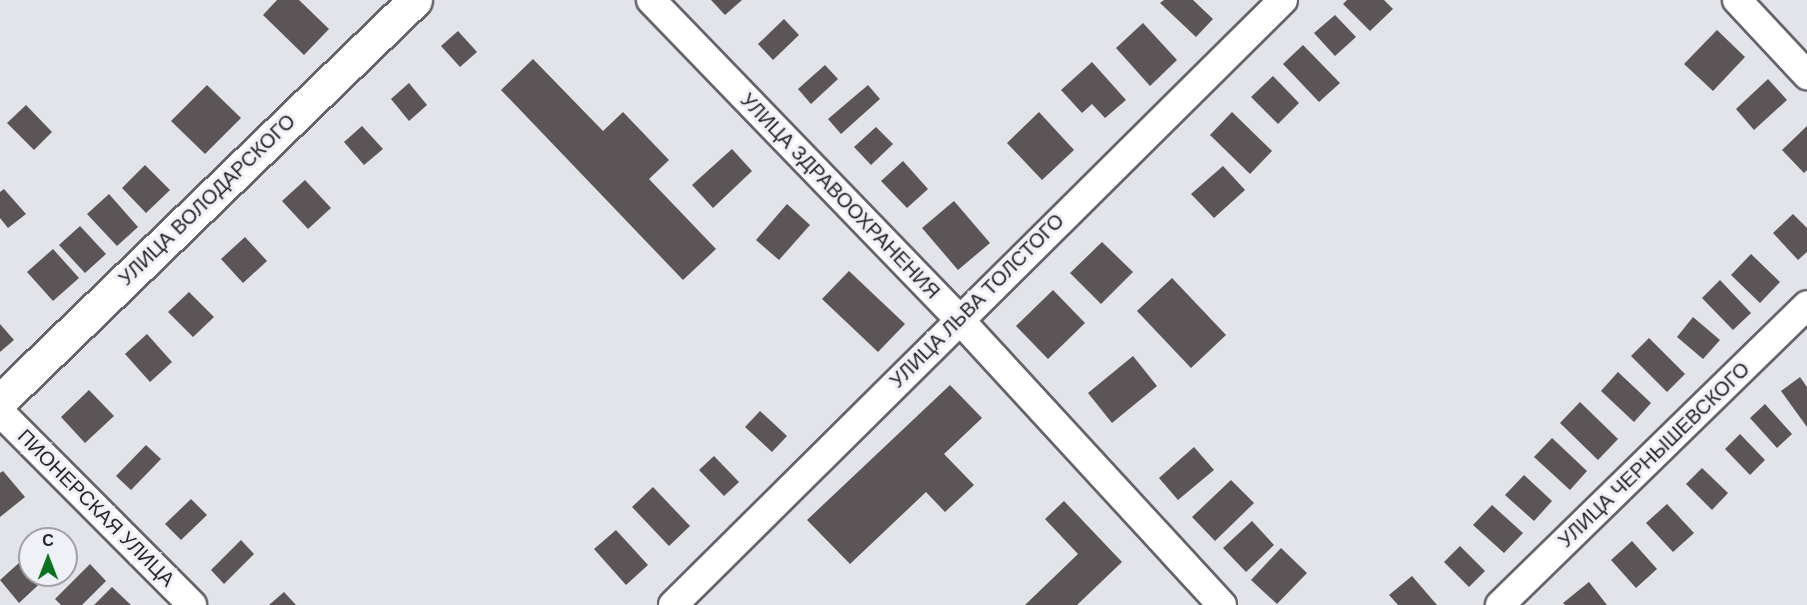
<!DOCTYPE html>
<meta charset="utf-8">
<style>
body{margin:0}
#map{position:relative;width:1807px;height:605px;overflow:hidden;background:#e3e3ea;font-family:"DM Sans",sans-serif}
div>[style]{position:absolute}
.building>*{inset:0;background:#5b5558}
.roads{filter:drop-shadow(2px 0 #64646a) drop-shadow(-2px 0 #64646a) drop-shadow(0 2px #64646a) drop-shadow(0 -2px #64646a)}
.minor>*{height:28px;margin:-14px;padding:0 14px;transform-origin:14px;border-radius:14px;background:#fff}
.tertiary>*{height:33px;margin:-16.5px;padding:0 16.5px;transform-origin:16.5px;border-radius:16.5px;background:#fff}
span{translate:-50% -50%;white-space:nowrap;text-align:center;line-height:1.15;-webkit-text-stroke:6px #f0f0f7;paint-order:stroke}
.street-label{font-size:20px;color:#272729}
.north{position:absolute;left:18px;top:527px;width:60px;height:60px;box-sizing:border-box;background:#f0f0f7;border:2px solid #a0a0a5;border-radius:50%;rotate:0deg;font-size:16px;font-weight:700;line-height:24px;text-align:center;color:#272729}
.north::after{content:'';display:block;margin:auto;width:21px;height:27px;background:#0c7222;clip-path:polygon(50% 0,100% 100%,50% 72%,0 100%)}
</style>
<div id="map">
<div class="building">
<div style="clip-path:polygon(277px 0,299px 0,329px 29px,304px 55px,263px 15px)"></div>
<div style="clip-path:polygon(711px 0,742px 0,725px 15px)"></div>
<div style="clip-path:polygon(1164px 0,1193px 0,1213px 19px,1196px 37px,1160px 3px)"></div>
<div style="clip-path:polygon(1347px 0,1384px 0,1393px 9px,1370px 31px,1343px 4px)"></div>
<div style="clip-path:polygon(1335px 15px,1356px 37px,1335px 56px,1314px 33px)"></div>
<div style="clip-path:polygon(784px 19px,799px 35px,773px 60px,758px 44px)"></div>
<div style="clip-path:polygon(1143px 23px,1177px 60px,1150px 86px,1116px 48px)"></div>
<div style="clip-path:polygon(1717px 30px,1745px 57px,1713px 91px,1684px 64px)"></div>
<div style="clip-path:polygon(458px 31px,477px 52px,460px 67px,441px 46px)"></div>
<div style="clip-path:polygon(1303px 45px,1340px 83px,1319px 102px,1283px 64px)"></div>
<div style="clip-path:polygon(533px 59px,603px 131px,623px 112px,669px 160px,649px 179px,716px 249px,683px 280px,501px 90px)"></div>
<div style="clip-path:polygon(1092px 62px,1126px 100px,1105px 118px,1092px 104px,1082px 113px,1061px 90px)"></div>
<div style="clip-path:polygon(825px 65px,838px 79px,811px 104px,798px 89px)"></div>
<div style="clip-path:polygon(1273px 76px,1299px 103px,1278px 124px,1251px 97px)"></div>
<div style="clip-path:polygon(1768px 79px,1787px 100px,1754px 130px,1736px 109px)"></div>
<div style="clip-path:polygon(409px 83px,427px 105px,409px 121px,391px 99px)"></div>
<div style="clip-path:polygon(207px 85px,241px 118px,205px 154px,171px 121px)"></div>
<div style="clip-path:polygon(868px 85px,880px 99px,841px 134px,828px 119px)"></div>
<div style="clip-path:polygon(26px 105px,52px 132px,34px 150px,7px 123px)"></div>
<div style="clip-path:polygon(1039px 112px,1074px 150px,1042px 180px,1007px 143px)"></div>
<div style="clip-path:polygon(1232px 112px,1272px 151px,1250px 174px,1210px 135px)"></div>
<div style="clip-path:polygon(362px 126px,383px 149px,364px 165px,344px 142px)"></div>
<div style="clip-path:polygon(1807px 126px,1807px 170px,1804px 173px,1782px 150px)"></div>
<div style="clip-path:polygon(876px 127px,893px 144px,871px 165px,854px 147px)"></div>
<div style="clip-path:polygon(732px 149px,752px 171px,713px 208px,692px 185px)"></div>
<div style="clip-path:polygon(903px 161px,928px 189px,907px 208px,881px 181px)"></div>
<div style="clip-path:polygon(145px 165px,170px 190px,146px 213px,122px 188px)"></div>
<div style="clip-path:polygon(1223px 166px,1245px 190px,1214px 218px,1191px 194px)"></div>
<div style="clip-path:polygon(305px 180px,331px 208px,308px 229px,282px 201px)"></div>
<div style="clip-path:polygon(4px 189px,26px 214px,8px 228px,0 218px,0 192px)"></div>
<div style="clip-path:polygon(109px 194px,138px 227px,117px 246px,87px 214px)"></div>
<div style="clip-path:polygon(954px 201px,990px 243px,958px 270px,922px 228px)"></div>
<div style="clip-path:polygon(787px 204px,810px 225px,779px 260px,756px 240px)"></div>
<div style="clip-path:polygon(1793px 214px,1807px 228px,1807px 252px,1798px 260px,1773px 233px)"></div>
<div style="clip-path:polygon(80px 226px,106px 254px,85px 273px,59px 245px)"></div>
<div style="clip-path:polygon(245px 237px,267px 261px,243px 283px,221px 259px)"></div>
<div style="clip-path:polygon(1102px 242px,1133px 272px,1101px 304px,1070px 273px)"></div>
<div style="clip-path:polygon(53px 249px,79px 278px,53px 301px,27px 272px)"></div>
<div style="clip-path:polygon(1751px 254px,1780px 282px,1760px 303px,1731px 275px)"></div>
<div style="clip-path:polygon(849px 271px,905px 324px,878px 352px,822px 299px)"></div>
<div style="clip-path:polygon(1172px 278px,1226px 335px,1191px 368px,1137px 311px)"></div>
<div style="clip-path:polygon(1720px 280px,1751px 313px,1733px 330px,1702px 298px)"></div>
<div style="clip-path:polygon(1053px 290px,1085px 323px,1048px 359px,1016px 326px)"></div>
<div style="clip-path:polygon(189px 292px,214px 317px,193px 337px,168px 312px)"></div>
<div style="clip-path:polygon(1693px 317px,1720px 340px,1703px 359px,1677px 337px)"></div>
<div style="clip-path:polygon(0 324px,14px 340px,0 352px)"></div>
<div style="clip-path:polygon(147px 334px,172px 362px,150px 382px,125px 354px)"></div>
<div style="clip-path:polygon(1649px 338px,1685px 374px,1667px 392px,1631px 356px)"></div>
<div style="clip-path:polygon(1133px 356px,1157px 386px,1112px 423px,1088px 393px)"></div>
<div style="clip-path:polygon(1618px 372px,1651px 403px,1634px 422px,1601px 391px)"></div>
<div style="clip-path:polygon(1800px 377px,1807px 387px,1807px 427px,1781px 391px)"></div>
<div style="clip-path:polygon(950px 385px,982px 418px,944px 454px,974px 485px,945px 512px,926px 492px,850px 564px,807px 520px)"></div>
<div style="clip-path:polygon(89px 390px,114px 416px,85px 443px,61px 417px)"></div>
<div style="clip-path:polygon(1580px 402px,1618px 439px,1598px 460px,1560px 423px)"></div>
<div style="clip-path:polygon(1765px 404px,1792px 434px,1777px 448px,1750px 418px)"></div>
<div style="clip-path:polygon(760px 411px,787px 436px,772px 452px,745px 427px)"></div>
<div style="clip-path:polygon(1740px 434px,1765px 460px,1750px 475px,1725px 449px)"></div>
<div style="clip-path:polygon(1552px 438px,1587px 471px,1570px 490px,1534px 457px)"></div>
<div style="clip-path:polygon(146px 445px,161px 459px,131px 490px,116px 476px)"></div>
<div style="clip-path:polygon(1194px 447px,1214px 470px,1178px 500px,1159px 478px)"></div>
<div style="clip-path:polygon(714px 456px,739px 482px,724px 496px,699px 470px)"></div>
<div style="clip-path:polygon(1702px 468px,1728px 493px,1712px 510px,1686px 484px)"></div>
<div style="clip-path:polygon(3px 471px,25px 497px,0 517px,0 473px)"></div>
<div style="clip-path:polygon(1524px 475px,1552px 501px,1534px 521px,1505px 495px)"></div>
<div style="clip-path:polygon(1231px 480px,1254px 503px,1215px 541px,1192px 517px)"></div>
<div style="clip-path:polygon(653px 487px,690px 526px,669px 546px,632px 507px)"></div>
<div style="clip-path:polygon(191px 499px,207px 515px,181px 540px,165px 524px)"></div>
<div style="clip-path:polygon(1064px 501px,1122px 562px,1077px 605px,1025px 605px,1078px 554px,1045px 519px)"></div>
<div style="clip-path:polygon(1667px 504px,1694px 533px,1673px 552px,1646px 523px)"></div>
<div style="clip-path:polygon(1492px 505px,1523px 533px,1504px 553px,1473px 525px)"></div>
<div style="clip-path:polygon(1252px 521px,1274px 545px,1246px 572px,1223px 548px)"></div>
<div style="clip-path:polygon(616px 530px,648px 565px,626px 585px,594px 549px)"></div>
<div style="clip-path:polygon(241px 540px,254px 554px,224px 584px,211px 570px)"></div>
<div style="clip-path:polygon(1632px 541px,1657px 569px,1636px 588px,1611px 560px)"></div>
<div style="clip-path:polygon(1460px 546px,1485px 571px,1469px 587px,1444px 562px)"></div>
<div style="clip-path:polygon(1281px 548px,1307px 573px,1277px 604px,1251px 580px)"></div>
<div style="clip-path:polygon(30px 553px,30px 575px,49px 575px,19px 603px,0 580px)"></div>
<div style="clip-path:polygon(90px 564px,106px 581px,82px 605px,61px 605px,55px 599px)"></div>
<div style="clip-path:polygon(1412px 576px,1437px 605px,1398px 605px,1389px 595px)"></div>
<div style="clip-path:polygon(1589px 582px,1607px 605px,1565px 605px,1563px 603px)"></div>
<div style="clip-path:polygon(112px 587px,131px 605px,94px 605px)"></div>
<div style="clip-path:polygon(284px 592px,296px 605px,269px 605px)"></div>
</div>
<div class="roads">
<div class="minor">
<div style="left:651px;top:0;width:442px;rotate:46deg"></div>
<div style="left:958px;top:318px;width:390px;rotate:47.4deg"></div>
<div style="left:1737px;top:0;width:103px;rotate:47deg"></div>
<div style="left:0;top:412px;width:272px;rotate:45.1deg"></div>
<div style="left:673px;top:605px;width:859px;rotate:-44.76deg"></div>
<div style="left:1500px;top:605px;width:429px;rotate:-44.3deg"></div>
</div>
<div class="tertiary">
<div style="left:0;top:401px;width:577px;rotate:-44.02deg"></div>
</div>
</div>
<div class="street-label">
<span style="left:840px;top:196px;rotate:46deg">УЛИЦА ЗДРАВООХРАНЕНИЯ</span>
<span style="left:207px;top:200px;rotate:-44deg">УЛИЦА ВОЛОДАРСКОГО</span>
<span style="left:977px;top:301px;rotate:-45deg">УЛИЦА ЛЬВА ТОЛСТОГО</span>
<span style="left:1654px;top:455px;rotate:-44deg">УЛИЦА ЧЕРНЫШЕВСКОГО</span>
<span style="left:96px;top:508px;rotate:45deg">ПИОНЕРСКАЯ УЛИЦА</span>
</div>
<div class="north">С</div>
</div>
